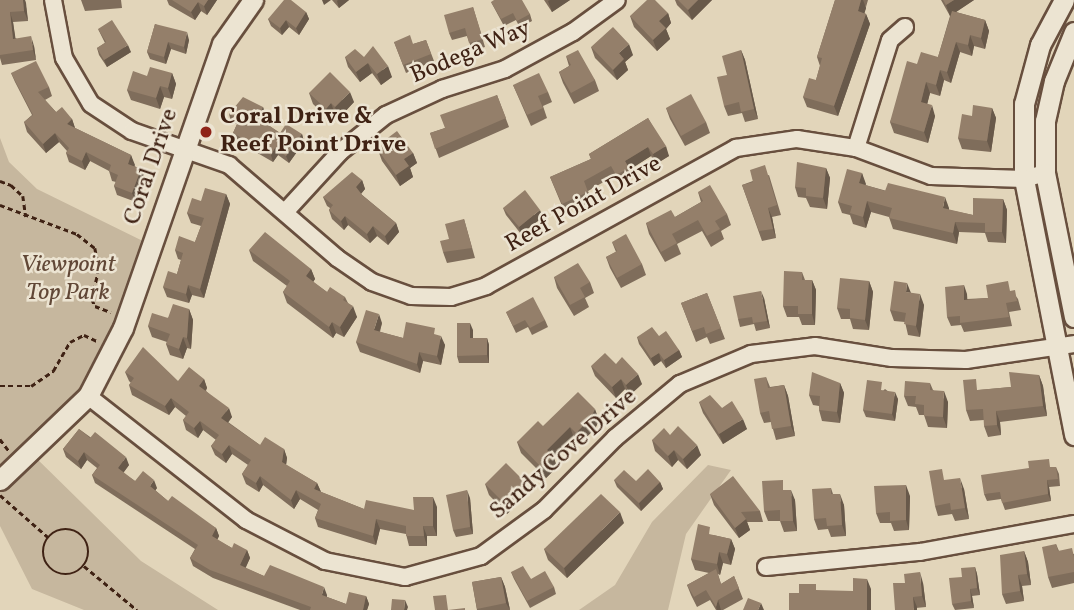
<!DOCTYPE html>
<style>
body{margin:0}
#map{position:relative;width:1074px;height:610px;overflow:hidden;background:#e2d5ba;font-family:Vollkorn,serif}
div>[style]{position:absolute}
.green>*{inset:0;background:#c6b79e}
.path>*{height:2.5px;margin-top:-1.25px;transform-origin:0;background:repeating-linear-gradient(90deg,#3f2214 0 5px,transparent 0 8.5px)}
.path>.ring{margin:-1.25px;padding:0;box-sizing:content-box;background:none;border:2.5px solid #3f2214;border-radius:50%}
.roads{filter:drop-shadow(2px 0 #684f3e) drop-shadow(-2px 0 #684f3e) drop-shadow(0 2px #684f3e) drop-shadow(0 -2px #684f3e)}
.minor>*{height:16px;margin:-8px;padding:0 8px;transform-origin:8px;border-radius:8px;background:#ece4d2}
.tertiary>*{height:19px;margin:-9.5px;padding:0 9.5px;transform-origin:9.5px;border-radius:9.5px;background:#ece4d2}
.wall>*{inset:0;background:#7f6d5b}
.shaded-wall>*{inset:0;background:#68594a}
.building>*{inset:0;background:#947f6a}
.dots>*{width:19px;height:19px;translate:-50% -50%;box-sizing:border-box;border:4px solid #ece4d2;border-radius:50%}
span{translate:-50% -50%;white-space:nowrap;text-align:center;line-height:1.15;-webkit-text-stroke:5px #ece4d2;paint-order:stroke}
.street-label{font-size:24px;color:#3f2214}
.poi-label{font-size:24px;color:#3f2214;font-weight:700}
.left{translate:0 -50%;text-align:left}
.park-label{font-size:24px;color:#614736;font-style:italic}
</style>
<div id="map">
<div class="green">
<div style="clip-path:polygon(0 138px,9px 162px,37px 189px,151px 245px,88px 396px,30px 452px,141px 561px,218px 610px,84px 610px,32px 589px,0 526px,0 480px,8px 472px,0 464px)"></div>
<div style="clip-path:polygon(708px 465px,731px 470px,686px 534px,668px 610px,579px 610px,615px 585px,652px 522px)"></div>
</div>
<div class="path">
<div style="left:0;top:181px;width:12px;rotate:20deg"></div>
<div style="left:11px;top:185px;width:16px;rotate:43deg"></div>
<div style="left:23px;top:196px;width:21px;rotate:82deg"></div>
<div style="left:0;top:205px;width:82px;rotate:20.6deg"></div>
<div style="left:77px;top:234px;width:23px;rotate:38deg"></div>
<div style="left:95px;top:248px;width:21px;rotate:79deg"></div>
<div style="left:99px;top:269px;width:31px;rotate:103deg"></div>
<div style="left:92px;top:299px;width:8px;rotate:67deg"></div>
<div style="left:95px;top:306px;width:17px;rotate:21deg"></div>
<div style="left:0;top:386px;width:31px"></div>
<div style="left:31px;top:386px;width:27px;rotate:-34deg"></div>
<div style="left:53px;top:371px;width:34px;rotate:-60deg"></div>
<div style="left:70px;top:342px;width:16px;rotate:-27deg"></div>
<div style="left:84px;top:335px;width:14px;rotate:25deg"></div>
<div style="left:0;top:439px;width:15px;rotate:53deg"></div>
<div style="left:0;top:495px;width:64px;rotate:41.2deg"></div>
<div class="ring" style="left:43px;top:529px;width:43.5px;height:43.5px"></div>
<div style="left:84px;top:566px;width:69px;rotate:39.7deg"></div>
</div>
<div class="roads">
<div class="minor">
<div style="left:53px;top:0;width:59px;rotate:79.3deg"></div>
<div style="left:64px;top:58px;width:53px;rotate:59.6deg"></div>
<div style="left:91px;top:104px;width:49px;rotate:33.4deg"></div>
<div style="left:132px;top:131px;width:103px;rotate:19.3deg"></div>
<div style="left:229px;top:165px;width:143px;rotate:40.7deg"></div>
<div style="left:337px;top:258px;width:42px;rotate:34.4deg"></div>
<div style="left:372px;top:282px;width:41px;rotate:19.7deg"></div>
<div style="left:411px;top:296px;width:40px;rotate:1.4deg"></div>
<div style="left:451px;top:297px;width:37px;rotate:-17deg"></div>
<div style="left:486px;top:286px;width:286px;rotate:-28.9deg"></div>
<div style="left:736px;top:148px;width:62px;rotate:-8.4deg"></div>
<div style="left:797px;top:139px;width:60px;rotate:8.7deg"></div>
<div style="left:856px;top:148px;width:80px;rotate:20.5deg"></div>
<div style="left:931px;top:176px;width:93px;rotate:1.8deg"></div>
<div style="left:1024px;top:179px;width:22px;rotate:-16deg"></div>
<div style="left:856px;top:148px;width:113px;rotate:-72.5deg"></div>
<div style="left:890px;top:40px;width:20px;rotate:-41deg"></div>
<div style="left:286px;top:211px;width:80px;rotate:-47.5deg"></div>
<div style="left:340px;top:152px;width:59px;rotate:-38.8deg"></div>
<div style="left:386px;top:115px;width:62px;rotate:-24.9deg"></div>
<div style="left:442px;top:89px;width:66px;rotate:-17.6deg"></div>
<div style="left:505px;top:69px;width:77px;rotate:-28.6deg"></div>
<div style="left:573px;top:32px;width:54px;rotate:-36deg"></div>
<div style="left:88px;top:396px;width:201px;rotate:38.1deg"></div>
<div style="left:246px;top:520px;width:89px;rotate:27.4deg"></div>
<div style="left:325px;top:561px;width:82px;rotate:11.3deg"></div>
<div style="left:405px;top:577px;width:79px;rotate:-15.4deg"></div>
<div style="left:481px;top:556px;width:78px;rotate:-36.1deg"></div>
<div style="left:544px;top:510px;width:101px;rotate:-45.4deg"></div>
<div style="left:615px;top:438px;width:85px;rotate:-39.7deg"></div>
<div style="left:680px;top:384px;width:77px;rotate:-22.9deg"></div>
<div style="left:751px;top:354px;width:64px;rotate:-7.1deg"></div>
<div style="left:815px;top:346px;width:78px;rotate:8.9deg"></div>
<div style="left:892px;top:358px;width:74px;rotate:1.5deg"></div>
<div style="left:966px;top:360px;width:109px;rotate:-8.4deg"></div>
<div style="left:766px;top:567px;width:155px;rotate:-5.6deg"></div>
<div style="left:920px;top:552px;width:157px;rotate:-10.3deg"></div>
</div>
<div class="tertiary">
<div style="left:1064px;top:0;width:51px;rotate:118.1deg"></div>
<div style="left:1040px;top:45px;width:61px;rotate:105.2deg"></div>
<div style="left:1024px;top:104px;width:75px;rotate:90deg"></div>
<div style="left:1024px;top:179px;width:261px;rotate:78.9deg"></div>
<div style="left:1074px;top:32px;width:53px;rotate:112.2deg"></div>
<div style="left:1054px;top:81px;width:41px;rotate:102.7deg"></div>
<div style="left:1045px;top:121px;width:52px;rotate:90deg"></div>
<div style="left:1045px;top:173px;width:147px;rotate:78.6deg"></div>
<div style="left:0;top:480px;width:122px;rotate:-43.7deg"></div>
<div style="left:88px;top:396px;width:76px;rotate:-62.8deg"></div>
<div style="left:123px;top:328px;width:301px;rotate:-70.8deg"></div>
<div style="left:222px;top:44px;width:54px;rotate:-54.8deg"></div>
</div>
</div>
<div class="wall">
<div style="clip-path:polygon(0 0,25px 0,28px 21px,13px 22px,15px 38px,34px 46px,36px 60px,2px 65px,0 58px)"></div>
<div style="clip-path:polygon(81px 0,121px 0,122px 8px,85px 11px)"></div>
<div style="clip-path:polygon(167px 0,217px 0,207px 15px,201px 11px,195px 20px,169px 5px)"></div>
<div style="clip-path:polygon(332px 0,349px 0,339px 8px)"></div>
<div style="clip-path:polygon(544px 0,570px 0,552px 12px)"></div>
<div style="clip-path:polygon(675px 0,712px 0,692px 20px,677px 5px)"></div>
<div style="clip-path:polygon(835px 0,868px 0,866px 7px,865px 5px,866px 8px,864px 13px,866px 14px,870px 24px,838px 116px,807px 107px,803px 97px,816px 80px,820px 66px,817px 57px)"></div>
<div style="clip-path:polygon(941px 0,974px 0,956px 12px,985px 20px,989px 31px,985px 49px,974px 46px,972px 56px,960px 52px,951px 83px,944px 80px,940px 96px,930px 93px,927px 104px,935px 116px,928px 143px,894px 133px,890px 122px,917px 64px,938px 57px,950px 16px)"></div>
<div style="clip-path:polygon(491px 2px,530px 14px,532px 21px,520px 28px,516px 20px,504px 26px)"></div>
<div style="clip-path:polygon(473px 7px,485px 47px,472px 50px,467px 36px,452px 40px,449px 33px)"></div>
<div style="clip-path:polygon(306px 12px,309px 19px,299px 35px,289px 27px,282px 35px,271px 26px,268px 19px)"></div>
<div style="clip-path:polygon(668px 13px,671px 23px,666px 29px,670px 39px,657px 51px,634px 27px,630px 16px)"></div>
<div style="clip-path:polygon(155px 24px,189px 40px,186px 54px,171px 49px,166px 64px,150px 59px,147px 52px)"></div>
<div style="clip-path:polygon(98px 29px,131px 52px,107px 67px,99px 55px,97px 48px,105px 43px)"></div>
<div style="clip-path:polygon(426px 40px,434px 61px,406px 73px,394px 42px,413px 44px)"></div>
<div style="clip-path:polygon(591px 47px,633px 55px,625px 62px,628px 70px,617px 80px,595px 58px)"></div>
<div style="clip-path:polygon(741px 50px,745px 60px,758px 119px,745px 122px,742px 113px,728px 116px,724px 106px,727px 75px)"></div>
<div style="clip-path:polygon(566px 56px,595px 80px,599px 91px,574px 104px,563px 83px,559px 72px,569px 66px)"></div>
<div style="clip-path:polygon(345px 57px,364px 57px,392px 77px,381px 85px,372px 73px,360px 82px,348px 67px)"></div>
<div style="clip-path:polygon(11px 73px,49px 87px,52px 96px,45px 100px,56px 112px,72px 119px,75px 128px,131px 155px,134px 166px,141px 169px,145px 178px,136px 202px,117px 195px,114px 186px,116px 182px,112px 181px,109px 171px,90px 161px,85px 170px,69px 162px,66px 153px,67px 151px,59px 142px,46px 153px,27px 132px,24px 122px,32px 115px,15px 82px)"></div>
<div style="clip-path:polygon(172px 73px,176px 84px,172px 99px,164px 97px,160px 109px,131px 100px,127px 90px,147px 76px)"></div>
<div style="clip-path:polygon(513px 85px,548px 92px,552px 102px,543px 106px,547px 118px,531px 126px)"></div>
<div style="clip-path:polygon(309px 93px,354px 102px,339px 118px,335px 114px,330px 120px,313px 104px)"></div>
<div style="clip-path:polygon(497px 95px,509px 127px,439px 158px,430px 133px,445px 128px)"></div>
<div style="clip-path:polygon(263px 107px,265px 114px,262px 121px,280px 133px,302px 134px,304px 142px,289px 163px,278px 155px,273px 162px,235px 140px,233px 133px,237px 124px,231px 122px,229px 114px)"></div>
<div style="clip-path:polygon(666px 108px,706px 122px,710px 133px,685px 146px,670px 119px)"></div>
<div style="clip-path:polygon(992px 108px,996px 118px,991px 152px,962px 149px,958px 138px,972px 116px)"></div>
<div style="clip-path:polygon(648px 118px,669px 156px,656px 164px,651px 156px,629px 170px,632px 178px,619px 185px,614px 176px,588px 191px,592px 202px,565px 213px,550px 177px,591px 159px,589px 154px)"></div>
<div style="clip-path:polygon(381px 143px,413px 153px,417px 163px,410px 168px,413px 177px,400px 186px,382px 161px,378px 150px,382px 147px)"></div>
<div style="clip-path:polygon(826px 168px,830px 178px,827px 209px,810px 207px,806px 198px,798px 197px,795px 187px)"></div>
<div style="clip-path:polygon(862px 173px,865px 185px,949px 208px,949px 210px,973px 215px,1003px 199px,1007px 210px,1006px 243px,988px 242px,985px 233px,959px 232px,957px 244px,893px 229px,889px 217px,871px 212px,866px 228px,853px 224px,850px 215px,842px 213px,838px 202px)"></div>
<div style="clip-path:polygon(769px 175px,781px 215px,772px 217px,776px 238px,762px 241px,742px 185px)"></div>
<div style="clip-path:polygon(362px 180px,365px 189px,361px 194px,396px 223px,399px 232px,388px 245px,377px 236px,370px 243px,348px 225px,344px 230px,332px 219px,329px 210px,330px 208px,327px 206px,323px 197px)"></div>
<div style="clip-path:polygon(698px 192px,727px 214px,731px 225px,721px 231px,724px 239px,711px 247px,702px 231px,677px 244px,681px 254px,665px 262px,649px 234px,646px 223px,675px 217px,701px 202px)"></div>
<div style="clip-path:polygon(226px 194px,230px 204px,204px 298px,192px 295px,189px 303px,167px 297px,163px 287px,177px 274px,181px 260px,178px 259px,175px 250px,195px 242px,201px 226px,191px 223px,187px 213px,201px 201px)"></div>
<div style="clip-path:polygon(503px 208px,543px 217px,521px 234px,506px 215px)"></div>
<div style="clip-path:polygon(464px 219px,475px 258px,447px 263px,443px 252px,449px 239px)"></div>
<div style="clip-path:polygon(612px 242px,642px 264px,646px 275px,621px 288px,610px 268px,606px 257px,616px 252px)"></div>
<div style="clip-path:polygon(249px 250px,311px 269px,315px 279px,313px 282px,327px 292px,345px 297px,348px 303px,357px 317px,344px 337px,336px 333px,333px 338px,287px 303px,283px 292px,287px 286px,253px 261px)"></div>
<div style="clip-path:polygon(802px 272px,805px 280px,812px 280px,816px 290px,815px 325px,802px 325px,799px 317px,787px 317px,783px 306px)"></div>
<div style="clip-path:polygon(554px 277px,590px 282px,594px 293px,585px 298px,589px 307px,574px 316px,557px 288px)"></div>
<div style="clip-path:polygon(869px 281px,873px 292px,869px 330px,853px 329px,850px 319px,841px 319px,837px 308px)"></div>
<div style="clip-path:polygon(1012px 291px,1018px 299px,1021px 310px,1009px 312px,1012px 326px,964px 332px,961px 325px,951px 326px,947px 317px,967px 294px,967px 299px,988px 298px)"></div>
<div style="clip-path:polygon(707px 293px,725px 339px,710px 344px,707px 337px,696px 342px,681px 303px)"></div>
<div style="clip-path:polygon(911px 293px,924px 305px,920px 337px,908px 335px,905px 322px,894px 321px,890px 310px)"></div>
<div style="clip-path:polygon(764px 298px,770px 328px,756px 331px,754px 324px,740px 327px,738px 319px)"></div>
<div style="clip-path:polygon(189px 309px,193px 320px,191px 349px,187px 348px,183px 359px,170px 355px,166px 344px,167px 342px,152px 337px,148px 326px)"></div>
<div style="clip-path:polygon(506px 312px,545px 320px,548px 327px,532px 335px,528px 327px,516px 333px)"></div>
<div style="clip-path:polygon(382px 323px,380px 332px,403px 338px,437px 335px,445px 345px,441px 365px,423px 361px,420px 373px,360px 352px,356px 342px)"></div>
<div style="clip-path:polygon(473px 330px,473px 338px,487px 338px,489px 345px,489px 363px,459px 363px,457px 356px)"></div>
<div style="clip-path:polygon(659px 336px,679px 350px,682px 357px,666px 368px,661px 361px,654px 366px,639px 344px,637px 337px)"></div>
<div style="clip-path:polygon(591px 366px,642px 384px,630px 395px,625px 389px,616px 398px,595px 376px)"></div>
<div style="clip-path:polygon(125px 372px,178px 381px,204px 379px,207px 388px,206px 391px,232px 417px,228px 422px,260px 445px,284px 449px,287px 458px,286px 465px,317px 483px,321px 492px,364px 509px,414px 510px,437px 507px,437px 536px,427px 536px,427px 546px,409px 546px,406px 534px,380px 529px,376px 545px,318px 527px,315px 518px,318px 510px,300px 499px,294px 509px,263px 485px,259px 492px,246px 484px,242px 474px,248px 465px,232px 454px,226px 463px,215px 455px,211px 446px,216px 440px,203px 430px,198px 438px,186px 430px,183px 420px,186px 416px,175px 407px,169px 415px,132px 395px,129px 385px,131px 383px,129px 381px)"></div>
<div style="clip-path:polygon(1039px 375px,1043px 386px,1047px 416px,1000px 422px,1001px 435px,988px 437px,984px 426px,984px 420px,970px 421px,966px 410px,979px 390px,1011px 387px)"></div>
<div style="clip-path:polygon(766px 377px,770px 387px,784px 385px,788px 396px,795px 436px,776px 440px,771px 422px,764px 423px,760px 413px)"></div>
<div style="clip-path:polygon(840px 383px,844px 393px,840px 423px,822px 421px,819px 410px,819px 406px,813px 405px,809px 395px)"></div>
<div style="clip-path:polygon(930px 383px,933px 390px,948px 402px,947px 428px,928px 427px,924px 415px,919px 415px,916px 407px,908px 406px,904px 396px)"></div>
<div style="clip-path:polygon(885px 389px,898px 399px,895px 421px,866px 417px,863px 410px)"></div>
<div style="clip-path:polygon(699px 402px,722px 408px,747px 429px,723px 444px,703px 413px)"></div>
<div style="clip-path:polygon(599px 420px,595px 429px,580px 443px,574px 438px,554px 458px,557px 467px,546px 478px,521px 453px,517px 442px,543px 426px)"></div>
<div style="clip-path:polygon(79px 429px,129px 465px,123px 473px,135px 481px,157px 488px,155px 490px,168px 501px,216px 528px,219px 536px,217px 540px,232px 548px,247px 550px,250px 558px,245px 568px,264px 576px,327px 595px,327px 597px,346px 604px,366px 596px,369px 604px,367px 610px,300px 610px,213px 578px,193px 566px,190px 558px,195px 549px,95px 483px,92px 475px,97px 468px,87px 460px,81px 469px,66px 457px,63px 449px)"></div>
<div style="clip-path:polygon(670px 435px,701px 455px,687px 469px,678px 460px,672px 467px,655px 451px,652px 440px)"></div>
<div style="clip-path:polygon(1052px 467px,1056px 467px,1059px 474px,1060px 486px,1049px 487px,1051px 501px,1005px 510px,1001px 499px,987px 501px,984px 494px)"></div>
<div style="clip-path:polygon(614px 480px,660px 482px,663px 489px,641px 511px,617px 487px)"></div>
<div style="clip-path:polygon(946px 480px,964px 489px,969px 519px,955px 521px,952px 514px,938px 516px,935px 506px)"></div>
<div style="clip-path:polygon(485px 484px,529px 493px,507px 514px,489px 495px)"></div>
<div style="clip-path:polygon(831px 488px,833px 494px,844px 505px,846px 536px,831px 537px,828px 529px,818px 530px,814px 519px)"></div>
<div style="clip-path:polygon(786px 490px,795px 500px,797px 531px,784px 532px,780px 521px,768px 521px,764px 511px)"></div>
<div style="clip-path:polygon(710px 494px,760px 511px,763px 522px,747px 522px,750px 530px,739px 538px,714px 505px)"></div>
<div style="clip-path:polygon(910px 496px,909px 530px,894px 531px,891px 523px,880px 523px,876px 513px)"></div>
<div style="clip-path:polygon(470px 498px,473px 534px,456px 537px,453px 530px)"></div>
<div style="clip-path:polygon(624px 523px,567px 578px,548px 560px,544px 549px)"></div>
<div style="clip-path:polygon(713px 535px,731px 539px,735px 549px,731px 565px,723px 563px,720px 575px,718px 574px,721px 584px,734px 576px,743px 599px,723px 610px,716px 610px,710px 600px,697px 607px,691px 595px,687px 585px,709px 573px,695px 570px,691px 559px)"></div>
<div style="clip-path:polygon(1056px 544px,1059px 551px,1074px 554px,1074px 583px,1052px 588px,1048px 577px)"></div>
<div style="clip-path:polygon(1024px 551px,1028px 562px,1031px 585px,1022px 586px,1024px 601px,1006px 604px,1002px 594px)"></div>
<div style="clip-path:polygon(975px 567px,977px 574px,980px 595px,972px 596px,974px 608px,955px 610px,952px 604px,962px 577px)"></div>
<div style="clip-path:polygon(511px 572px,554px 587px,556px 594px,530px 608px,514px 579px)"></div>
<div style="clip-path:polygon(501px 577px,505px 587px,510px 610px,477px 610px,472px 582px)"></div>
<div style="clip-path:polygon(923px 583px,926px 607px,895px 610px)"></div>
</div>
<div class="shaded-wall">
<div style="clip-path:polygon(23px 0,25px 0,26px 3px,28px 21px,24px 11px)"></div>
<div style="clip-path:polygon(208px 0,217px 0,207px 15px,204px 6px)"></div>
<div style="clip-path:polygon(322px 0,331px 0,324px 5px)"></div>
<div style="clip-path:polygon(338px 0,349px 0,339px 8px,337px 1px)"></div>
<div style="clip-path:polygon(550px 0,570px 0,552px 12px,548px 1px)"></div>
<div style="clip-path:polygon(698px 0,712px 0,692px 20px,688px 10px)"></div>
<div style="clip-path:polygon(861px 0,863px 0,866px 8px,862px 22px,858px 11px)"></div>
<div style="clip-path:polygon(954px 0,974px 0,950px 16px,946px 5px)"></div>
<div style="clip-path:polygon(198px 2px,201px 11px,195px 20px,191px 12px)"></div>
<div style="clip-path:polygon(10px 12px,13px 22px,17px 48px,13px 39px)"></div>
<div style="clip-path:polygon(306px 12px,309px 19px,299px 35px,296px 28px)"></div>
<div style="clip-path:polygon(668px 13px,671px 23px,666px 29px,670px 39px,657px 51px,653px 40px,659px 21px)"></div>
<div style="clip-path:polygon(866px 14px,870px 24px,838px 116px,834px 106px)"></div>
<div style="clip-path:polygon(286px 20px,289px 27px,282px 35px,280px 28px)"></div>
<div style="clip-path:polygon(985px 20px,989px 31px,985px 49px,981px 38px)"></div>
<div style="clip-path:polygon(187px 32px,189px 40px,186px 54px,184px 47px)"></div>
<div style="clip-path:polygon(970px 35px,974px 46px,972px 56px,968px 45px)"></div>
<div style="clip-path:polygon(31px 36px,34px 46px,36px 60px,33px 50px)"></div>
<div style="clip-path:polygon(168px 42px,171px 49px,166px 64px,164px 57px)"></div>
<div style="clip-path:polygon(956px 42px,960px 52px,951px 83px,947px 72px)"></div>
<div style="clip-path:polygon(629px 44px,633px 55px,625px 62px,628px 70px,617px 80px,613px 70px,619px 53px)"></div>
<div style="clip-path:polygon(128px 45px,131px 52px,107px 67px,104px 60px)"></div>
<div style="clip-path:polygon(741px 50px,745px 60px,758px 119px,754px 109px)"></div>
<div style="clip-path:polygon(368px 63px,372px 73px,360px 82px,356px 72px)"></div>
<div style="clip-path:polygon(388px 66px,392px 77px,381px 85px,377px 74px)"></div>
<div style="clip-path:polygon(940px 70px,944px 80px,940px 96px,936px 85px)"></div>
<div style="clip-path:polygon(172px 73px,176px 84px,172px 99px,168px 88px)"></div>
<div style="clip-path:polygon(926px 82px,930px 93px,925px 113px,921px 102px)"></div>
<div style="clip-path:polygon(160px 86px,164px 97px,160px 109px,156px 98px)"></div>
<div style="clip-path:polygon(350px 92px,354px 102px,339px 118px,335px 107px)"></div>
<div style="clip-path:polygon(331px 103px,335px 114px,330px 120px,326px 109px)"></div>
<div style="clip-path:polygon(932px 105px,935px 116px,928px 143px,924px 132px)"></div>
<div style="clip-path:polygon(263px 107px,265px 114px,260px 125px,258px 118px)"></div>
<div style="clip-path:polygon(992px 108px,996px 118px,991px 152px,987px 141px)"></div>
<div style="clip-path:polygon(72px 119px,75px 128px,67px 124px)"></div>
<div style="clip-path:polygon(55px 133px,59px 142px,46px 153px,43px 144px)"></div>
<div style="clip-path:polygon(302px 134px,304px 142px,289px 163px,286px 156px)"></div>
<div style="clip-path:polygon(666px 146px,669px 156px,656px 164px,653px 154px)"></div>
<div style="clip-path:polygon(648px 147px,651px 156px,629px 170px,625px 161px)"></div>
<div style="clip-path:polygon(275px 148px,278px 155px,273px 162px,271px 155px)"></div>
<div style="clip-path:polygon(86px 152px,90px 161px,85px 170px,82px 161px)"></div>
<div style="clip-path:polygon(413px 153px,417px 163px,410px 168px,413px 177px,400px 186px,396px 175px,404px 159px)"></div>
<div style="clip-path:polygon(131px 155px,135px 165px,132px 173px,128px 164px)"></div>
<div style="clip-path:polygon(826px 168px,830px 178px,827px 209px,823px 198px)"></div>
<div style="clip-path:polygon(141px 169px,145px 178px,136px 202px,132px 193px)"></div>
<div style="clip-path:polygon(862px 173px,866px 184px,863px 194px,859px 183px)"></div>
<div style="clip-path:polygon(362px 180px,365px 189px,359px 196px,356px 187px)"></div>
<div style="clip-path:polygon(226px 194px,230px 204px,204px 298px,200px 289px)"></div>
<div style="clip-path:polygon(945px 197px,949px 208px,947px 219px,943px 208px)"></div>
<div style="clip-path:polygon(1003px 199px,1007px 210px,1006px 243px,1002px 232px)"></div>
<div style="clip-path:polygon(867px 201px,871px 212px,866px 228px,863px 217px)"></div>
<div style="clip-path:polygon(768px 208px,772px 217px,776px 238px,773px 229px)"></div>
<div style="clip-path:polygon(540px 210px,543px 217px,521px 234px,519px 227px)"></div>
<div style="clip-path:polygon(345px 216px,348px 225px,344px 230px,341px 221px)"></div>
<div style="clip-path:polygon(955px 222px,959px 232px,957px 244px,953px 233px)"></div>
<div style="clip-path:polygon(396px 223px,399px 232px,388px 245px,385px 236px)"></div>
<div style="clip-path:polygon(373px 226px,377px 236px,370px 243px,367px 234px)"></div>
<div style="clip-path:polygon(311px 269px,315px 279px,310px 287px,306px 276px)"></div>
<div style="clip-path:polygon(812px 280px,816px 290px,815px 325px,812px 314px)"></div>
<div style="clip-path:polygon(869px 281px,873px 292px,869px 330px,865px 320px)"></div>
<div style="clip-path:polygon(907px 283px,911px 293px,906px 292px)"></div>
<div style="clip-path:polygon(188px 285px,192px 295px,189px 303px,186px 294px)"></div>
<div style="clip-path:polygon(964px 285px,967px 294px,968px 309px,964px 300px)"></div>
<div style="clip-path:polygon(761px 291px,764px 298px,770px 328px,767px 321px)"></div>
<div style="clip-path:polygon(920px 294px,924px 305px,920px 337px,916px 326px)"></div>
<div style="clip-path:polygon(353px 306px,357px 317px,344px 337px,340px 327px)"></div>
<div style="clip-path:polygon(189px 309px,193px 320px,191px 349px,187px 338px)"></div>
<div style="clip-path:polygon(379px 314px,382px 323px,377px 339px,374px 330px)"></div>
<div style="clip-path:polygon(332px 322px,336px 333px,333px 338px,329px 327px)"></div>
<div style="clip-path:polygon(470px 323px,473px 330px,473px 345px,470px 338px)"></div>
<div style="clip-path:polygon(441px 336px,445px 345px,441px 365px,437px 356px)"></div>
<div style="clip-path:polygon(183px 337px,187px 348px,183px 359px,179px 349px)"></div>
<div style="clip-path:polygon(487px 338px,489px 345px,489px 363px,487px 355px)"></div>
<div style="clip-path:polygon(679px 350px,682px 357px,666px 368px,664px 360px)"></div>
<div style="clip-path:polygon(419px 352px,423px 361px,420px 373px,417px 364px)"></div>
<div style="clip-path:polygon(659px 353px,661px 361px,654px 366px,651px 358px)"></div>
<div style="clip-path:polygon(638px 374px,642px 384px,630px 395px,626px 385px)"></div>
<div style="clip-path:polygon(1039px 375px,1043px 386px,1047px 416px,1043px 406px)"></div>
<div style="clip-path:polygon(204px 379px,207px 388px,202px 395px,199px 386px)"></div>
<div style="clip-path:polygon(621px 379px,625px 389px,616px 398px,612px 387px)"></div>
<div style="clip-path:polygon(840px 383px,844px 393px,840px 423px,837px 412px)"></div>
<div style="clip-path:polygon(784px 385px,788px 396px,795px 436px,791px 426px)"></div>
<div style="clip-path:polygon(944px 391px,948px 402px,947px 428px,943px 417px)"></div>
<div style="clip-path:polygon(895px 392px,898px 399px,895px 421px,892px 414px)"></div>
<div style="clip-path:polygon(171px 398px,175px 407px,169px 415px,165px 406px)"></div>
<div style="clip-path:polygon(229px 408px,232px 417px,225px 427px,221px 418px)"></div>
<div style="clip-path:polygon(595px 409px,599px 420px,595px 429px,580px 443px,576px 433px)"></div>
<div style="clip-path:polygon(996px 411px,1000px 422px,1001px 435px,997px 425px)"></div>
<div style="clip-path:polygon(743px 419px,747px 429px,723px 444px,719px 434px)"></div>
<div style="clip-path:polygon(200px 421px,203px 430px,198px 438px,194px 428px)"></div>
<div style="clip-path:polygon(570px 427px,574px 438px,554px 458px,557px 467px,546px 478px,542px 468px,547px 450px)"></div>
<div style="clip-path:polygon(229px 445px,232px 454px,226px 463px,222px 454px)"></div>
<div style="clip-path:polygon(697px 445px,701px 455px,687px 469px,683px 459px)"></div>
<div style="clip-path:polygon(284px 449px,287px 458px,285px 472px,282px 462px)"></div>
<div style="clip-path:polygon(674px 450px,678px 460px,672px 467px,668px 456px)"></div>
<div style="clip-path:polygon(84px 452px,87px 460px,81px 469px,78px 461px)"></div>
<div style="clip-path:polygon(126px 457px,129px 465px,121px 476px,118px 468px)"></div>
<div style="clip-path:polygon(260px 476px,263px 485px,259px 492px,256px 483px)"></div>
<div style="clip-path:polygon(960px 478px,964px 489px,969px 519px,965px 508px)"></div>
<div style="clip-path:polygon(154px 480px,157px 488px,153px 494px,150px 486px)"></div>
<div style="clip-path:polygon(1047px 480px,1049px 487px,1051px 501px,1048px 494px)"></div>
<div style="clip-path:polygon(525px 482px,529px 493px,507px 514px,504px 503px)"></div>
<div style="clip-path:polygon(660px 482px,663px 489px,641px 511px,639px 503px)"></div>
<div style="clip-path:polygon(317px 483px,321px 492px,314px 489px)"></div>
<div style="clip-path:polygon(906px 485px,910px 496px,909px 530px,906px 520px)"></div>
<div style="clip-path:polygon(296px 490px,300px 499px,294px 509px,291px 500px)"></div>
<div style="clip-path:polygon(467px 490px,470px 498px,473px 534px,470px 527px)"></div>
<div style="clip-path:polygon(791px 490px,795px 500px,797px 531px,793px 521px)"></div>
<div style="clip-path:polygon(840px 494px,844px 505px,846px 536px,842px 525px)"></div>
<div style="clip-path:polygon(433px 497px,437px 507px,437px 536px,433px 526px)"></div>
<div style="clip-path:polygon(620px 512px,624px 523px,567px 578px,564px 568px)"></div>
<div style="clip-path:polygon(376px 519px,380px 529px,376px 545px,373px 536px)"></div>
<div style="clip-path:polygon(746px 519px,750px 530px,739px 538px,735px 528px)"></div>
<div style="clip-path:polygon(423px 526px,427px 536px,427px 546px,424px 536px)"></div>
<div style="clip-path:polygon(216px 528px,219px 536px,215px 544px,212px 536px)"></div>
<div style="clip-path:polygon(731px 539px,735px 549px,731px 565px,727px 554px)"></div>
<div style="clip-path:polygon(247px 550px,250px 558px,243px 574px,240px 565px)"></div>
<div style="clip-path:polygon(1024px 551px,1028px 562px,1031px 585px,1027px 574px)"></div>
<div style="clip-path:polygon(719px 552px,723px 563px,720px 575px,717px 564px)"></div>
<div style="clip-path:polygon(975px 567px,977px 574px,980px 595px,977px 588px)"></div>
<div style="clip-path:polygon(920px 572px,923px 583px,926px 607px,922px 596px)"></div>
<div style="clip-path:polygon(1018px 575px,1022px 586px,1024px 601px,1020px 591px)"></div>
<div style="clip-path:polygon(501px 577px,505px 587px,510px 610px,506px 603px)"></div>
<div style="clip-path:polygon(867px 579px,871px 589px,871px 610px,867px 610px)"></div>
<div style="clip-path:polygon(324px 587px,327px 595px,325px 603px,322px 595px)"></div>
<div style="clip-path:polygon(970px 589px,972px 596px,974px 608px,971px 601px)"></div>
<div style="clip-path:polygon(366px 596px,369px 604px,367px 610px,363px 610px)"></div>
<div style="clip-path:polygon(913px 597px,917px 607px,917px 610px,914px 610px)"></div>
<div style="clip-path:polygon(405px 600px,408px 607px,407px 610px,404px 610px)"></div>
<div style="clip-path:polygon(718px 600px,721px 610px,717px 610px,716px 607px)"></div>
<div style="clip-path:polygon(761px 603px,764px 610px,758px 610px)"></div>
</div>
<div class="building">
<div style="clip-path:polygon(0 0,23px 0,24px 11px,10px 12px,13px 39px,31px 36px,33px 50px,0 55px)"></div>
<div style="clip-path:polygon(172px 0,208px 0,204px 6px,198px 2px,191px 12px)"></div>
<div style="clip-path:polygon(284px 0,291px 0,306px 12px,296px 28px,286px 20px,280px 28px,268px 19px)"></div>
<div style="clip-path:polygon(494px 0,522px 0,530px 14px,517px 21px,513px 13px,501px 19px,491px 2px)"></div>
<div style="clip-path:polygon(647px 0,655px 0,668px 13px,659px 21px,666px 28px,653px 40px,630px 16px)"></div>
<div style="clip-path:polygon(678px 0,698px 0,688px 10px)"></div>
<div style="clip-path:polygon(835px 0,861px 0,858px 11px,866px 14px,834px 106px,803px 97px,809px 78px,816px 80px,822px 58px,817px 57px)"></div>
<div style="clip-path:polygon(943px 0,954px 0,946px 5px)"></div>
<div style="clip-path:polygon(473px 7px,483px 39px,469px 43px,465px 28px,449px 33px,444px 15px)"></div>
<div style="clip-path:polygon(952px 11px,985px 20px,981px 38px,970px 35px,968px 45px,956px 42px,947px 72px,940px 70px,936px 85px,926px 82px,921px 102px,932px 105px,924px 132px,890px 122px,907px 61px,917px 64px,921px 52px,938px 57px)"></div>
<div style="clip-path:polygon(112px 20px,128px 45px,104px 60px,97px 48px,106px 42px,98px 29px)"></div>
<div style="clip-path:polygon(155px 24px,187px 32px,184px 47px,168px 42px,164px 57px,147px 52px)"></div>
<div style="clip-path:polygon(613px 27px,629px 44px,619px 53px,624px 59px,613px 70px,591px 47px)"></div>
<div style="clip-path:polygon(410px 35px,413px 44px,426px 40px,431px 54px,403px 65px,394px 42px)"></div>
<div style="clip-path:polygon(373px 46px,388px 66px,377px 74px,368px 63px,356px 72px,345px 57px,355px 49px,364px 57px)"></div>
<div style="clip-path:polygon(578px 50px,595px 80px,571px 93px,559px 72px,571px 65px,566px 56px)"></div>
<div style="clip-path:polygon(741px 50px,754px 109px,741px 112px,739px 102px,724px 106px,717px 77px,727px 75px,722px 56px)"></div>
<div style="clip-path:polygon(36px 61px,49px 87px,38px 92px,56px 112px,62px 107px,72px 119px,67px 124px,131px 155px,128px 164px,141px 169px,132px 193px,114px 186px,118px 175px,109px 171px,111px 165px,86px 152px,82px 161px,66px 153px,69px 148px,55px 133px,43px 144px,24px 122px,33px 115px,11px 73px)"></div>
<div style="clip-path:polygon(150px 67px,172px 73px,168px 88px,160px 86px,156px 98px,127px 90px,133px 71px,147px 76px)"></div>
<div style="clip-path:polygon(330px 72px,350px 92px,335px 107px,331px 103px,326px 109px,309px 93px)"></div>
<div style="clip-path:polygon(539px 73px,548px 92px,538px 96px,543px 108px,527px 115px,513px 85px)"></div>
<div style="clip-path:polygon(691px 94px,706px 122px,681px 136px,666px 108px)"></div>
<div style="clip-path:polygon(497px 95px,506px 118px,435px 149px,430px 133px,445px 128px,440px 115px)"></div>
<div style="clip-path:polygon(243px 97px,263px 107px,258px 118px,280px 133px,286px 124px,302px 134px,286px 156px,275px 148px,271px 155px,233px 133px,239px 120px,229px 114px)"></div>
<div style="clip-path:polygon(973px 105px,992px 108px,987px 141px,958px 138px,962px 114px,972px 116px)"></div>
<div style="clip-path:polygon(648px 118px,666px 146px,653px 154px,648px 147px,625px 161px,629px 168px,616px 175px,611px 166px,584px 181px,588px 192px,562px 204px,550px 177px,591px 159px,589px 154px)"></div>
<div style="clip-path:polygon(397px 131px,413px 153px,404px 159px,409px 166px,396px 175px,378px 150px,383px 146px,381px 143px)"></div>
<div style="clip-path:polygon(797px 162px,826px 168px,823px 198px,806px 196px,806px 188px,795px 187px)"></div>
<div style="clip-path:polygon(765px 165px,777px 205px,768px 208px,773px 229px,759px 231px,742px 185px,753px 182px,750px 170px)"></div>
<div style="clip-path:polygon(847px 169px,862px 173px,859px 183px,885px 191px,888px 183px,945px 197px,943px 208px,973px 215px,973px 198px,1003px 199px,1002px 232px,985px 232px,985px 223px,955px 222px,953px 233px,889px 218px,892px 208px,867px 201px,863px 217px,850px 213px,852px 206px,838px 202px)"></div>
<div style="clip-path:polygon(352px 172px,362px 180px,356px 187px,363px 196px,396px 223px,385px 236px,373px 226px,367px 234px,345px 216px,341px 221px,329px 210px,333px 205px,323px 197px)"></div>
<div style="clip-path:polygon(710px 185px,727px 214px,715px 221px,720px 229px,707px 236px,698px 220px,672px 234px,677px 243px,661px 252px,646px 223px,671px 210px,675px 217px,703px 201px,698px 192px)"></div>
<div style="clip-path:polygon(205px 188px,226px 194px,200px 289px,188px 285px,186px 294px,163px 287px,168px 271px,177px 274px,183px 253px,175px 250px,179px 236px,195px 242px,204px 218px,187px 213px,192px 198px,201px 201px)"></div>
<div style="clip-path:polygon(525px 190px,540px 210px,519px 227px,503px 208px)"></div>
<div style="clip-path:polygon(464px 219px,472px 248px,443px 252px,440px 241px,449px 239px,445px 224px)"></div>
<div style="clip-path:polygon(265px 232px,311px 269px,306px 276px,327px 292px,330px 287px,345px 297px,343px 300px,353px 306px,340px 327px,332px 322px,329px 327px,283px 292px,290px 281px,249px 250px)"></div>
<div style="clip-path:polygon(626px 234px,642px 264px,617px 278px,606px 257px,617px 251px,612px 242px)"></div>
<div style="clip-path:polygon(578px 263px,590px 282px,580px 288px,585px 297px,570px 305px,554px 277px)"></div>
<div style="clip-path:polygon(784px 271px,802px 272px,802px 280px,812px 280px,812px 314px,798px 314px,798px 306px,783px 306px)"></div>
<div style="clip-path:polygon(840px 278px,869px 281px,865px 320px,850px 318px,850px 309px,837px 308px)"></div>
<div style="clip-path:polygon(894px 281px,907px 283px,906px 292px,920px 294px,916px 326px,904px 324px,906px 313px,890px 310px)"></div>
<div style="clip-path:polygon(1008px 281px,1010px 291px,1015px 290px,1017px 301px,1006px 303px,1009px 317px,960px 323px,960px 316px,947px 317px,945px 287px,964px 285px,964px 300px,988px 298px,986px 285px)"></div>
<div style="clip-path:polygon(761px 291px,767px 321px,753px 323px,752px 317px,738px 319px,733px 296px)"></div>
<div style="clip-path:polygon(707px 293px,721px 328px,706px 334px,704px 327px,692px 331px,681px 303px)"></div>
<div style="clip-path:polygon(533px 297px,545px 320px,530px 328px,525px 320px,513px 326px,506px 312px)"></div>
<div style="clip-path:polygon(173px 304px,189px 309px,187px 338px,183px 337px,179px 349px,166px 344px,170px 334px,148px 326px,152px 313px,168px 318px)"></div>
<div style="clip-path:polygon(366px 310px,379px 314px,374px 330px,403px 338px,406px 322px,435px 328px,434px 334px,441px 336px,437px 356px,419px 352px,417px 364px,356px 342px)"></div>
<div style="clip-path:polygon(457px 323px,470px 323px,470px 338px,487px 338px,487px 355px,457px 356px)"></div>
<div style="clip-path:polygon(652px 327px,659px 336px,666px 331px,679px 350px,664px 360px,659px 353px,651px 358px,637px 337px)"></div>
<div style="clip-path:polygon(143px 347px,178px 381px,189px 367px,204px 379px,199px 386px,229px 408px,221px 418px,260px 445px,265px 437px,284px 449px,282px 462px,317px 483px,314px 489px,364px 509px,366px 500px,414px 510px,413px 497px,433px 497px,433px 526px,423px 526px,424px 536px,406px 536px,406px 526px,376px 519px,373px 536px,315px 518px,321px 504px,296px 490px,291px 500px,260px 476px,256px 483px,242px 474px,251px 460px,229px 445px,222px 454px,211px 446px,219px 435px,200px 421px,194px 428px,183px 420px,189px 412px,171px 398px,165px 406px,129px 385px,134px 378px,125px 372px)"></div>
<div style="clip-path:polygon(605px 353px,616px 364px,622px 357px,638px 374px,626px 385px,621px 379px,612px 387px,591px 366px)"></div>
<div style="clip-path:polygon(812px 372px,840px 383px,837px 412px,819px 410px,820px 396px,809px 395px)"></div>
<div style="clip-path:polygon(1009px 372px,1039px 375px,1043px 406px,996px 411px,997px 425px,984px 426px,983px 409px,966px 410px,963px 380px,976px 379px,977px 390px,1011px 387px)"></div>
<div style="clip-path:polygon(766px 377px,768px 388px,784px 385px,791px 426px,772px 429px,769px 411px,760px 413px,754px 379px)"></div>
<div style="clip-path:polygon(867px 380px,882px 382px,881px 390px,895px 392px,892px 414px,863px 410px)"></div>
<div style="clip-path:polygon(905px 381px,930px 383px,930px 390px,944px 391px,943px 417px,924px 416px,924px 405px,915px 404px,916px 396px,904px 396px)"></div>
<div style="clip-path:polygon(578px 392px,595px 409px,591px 418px,576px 433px,570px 427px,547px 450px,554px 456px,542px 468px,517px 442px,538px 421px,543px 426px)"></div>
<div style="clip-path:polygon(710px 395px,722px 408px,732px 401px,743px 419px,719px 434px,699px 402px)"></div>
<div style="clip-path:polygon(678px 426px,697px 445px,683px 459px,674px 450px,668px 456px,652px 440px,664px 428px,670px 435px)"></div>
<div style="clip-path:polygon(79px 429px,90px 438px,95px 432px,126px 457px,118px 468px,135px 481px,143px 471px,154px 480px,150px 486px,168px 501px,172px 496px,216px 528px,212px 536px,232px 548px,234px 543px,247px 550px,240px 565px,264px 576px,270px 565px,324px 587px,322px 595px,346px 604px,349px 592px,366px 596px,363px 610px,310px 610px,311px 607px,210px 570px,190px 558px,198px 545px,92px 475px,100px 465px,84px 452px,78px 461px,63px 449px)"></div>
<div style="clip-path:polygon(1049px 459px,1050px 467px,1056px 467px,1058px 479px,1047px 480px,1048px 494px,1002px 503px,1000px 492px,984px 494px,981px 475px,1029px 468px,1028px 461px)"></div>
<div style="clip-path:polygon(506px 463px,525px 482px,504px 503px,485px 484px)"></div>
<div style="clip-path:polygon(648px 469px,660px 482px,639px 503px,614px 480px,624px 470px,636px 481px)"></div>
<div style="clip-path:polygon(942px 469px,944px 480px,960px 478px,965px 508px,951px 510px,950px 503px,935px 506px,929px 471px)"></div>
<div style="clip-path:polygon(733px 476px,760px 511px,741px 512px,746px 519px,735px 528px,710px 494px)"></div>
<div style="clip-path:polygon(783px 480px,783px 490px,791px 490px,793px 521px,780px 521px,780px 510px,764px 511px,762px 481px)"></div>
<div style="clip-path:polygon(906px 485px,906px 520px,890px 521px,890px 512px,876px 513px,874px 486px)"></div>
<div style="clip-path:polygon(831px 488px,831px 494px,840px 494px,842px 525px,827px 526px,826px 518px,814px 519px,812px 489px)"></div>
<div style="clip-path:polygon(467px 490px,470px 527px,453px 530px,446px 495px)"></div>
<div style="clip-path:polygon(601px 494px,620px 512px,564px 568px,544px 549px)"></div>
<div style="clip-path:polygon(698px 524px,710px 527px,709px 534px,731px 539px,727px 554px,719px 552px,717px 564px,691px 559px)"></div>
<div style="clip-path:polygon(1056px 544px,1058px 551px,1072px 548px,1074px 557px,1074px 572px,1048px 577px,1042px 547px)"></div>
<div style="clip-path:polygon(1024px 551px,1027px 574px,1018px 575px,1020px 591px,1002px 594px,1000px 555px)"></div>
<div style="clip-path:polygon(523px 566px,531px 579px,545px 571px,554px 587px,527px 601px,511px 572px)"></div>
<div style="clip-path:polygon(975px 567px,977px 588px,970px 589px,971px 601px,952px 604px,949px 578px,962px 577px,961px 568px)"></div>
<div style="clip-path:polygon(716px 569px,721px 584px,734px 576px,739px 588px,718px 600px,716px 607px,706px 590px,694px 597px,687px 585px)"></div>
<div style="clip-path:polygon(920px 572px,922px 596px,913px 597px,914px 610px,895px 610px,893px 583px,905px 583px,904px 574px)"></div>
<div style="clip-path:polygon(501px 577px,506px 603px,477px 609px,472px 582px)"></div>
<div style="clip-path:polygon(853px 578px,867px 579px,867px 610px,789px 610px,789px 593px,799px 593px,799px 584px,816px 584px,816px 590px,853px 591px)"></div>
<div style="clip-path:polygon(446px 595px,448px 610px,465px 608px,465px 610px,435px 610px,433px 596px)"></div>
<div style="clip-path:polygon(748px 598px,761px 603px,758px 610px,759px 610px,743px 610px)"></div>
<div style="clip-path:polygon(392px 599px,405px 600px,404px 610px,391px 610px)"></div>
</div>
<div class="dots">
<div style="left:206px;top:132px;background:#8f2418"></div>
</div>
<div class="street-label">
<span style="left:471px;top:53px;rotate:-23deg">Bodega Way</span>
<span style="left:152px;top:167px;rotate:-71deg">Coral Drive</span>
<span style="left:584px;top:205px;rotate:-29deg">Reef Point Drive</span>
<span style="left:564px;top:455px;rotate:-41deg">Sandy Cove Drive</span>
</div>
<div class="poi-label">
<span class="left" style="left:220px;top:132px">Coral Drive &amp;<br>Reef Point Drive</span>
</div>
<div class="park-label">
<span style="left:68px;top:280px">Viewpoint<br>Top Park</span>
</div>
</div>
